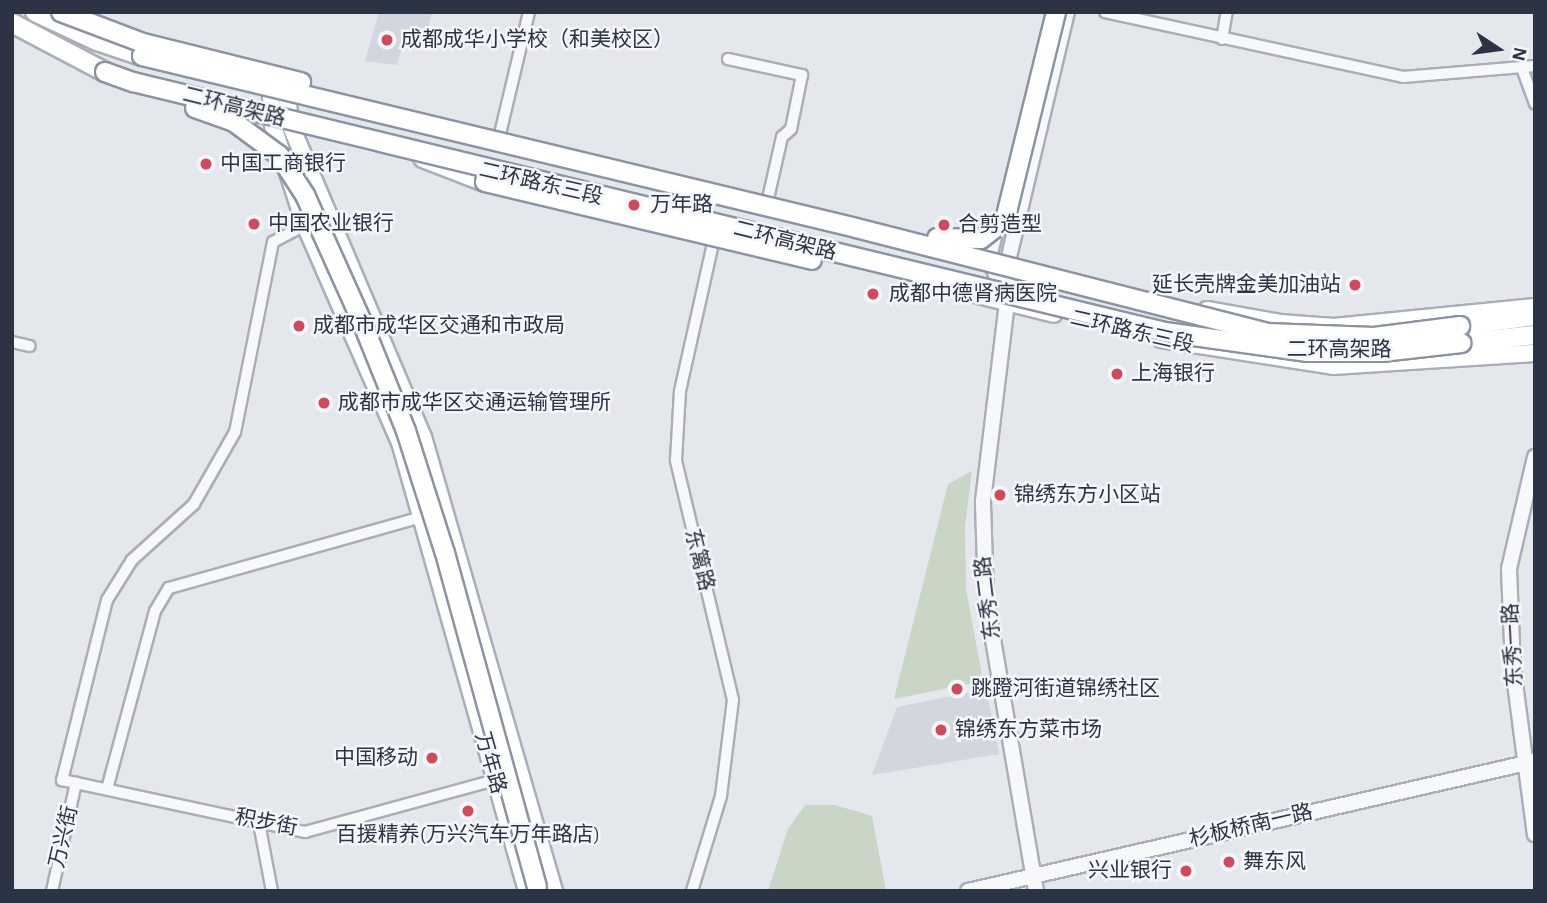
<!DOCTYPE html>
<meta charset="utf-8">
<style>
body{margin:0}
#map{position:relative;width:1547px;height:903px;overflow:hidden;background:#e4e7ec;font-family:"Alegreya Sans","Noto Sans SC",sans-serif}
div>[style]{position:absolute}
.built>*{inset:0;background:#d2d6de}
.green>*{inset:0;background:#c9d6c5}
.roads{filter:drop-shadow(2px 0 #a9aeb7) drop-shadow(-2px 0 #a9aeb7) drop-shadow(0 2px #a9aeb7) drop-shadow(0 -2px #a9aeb7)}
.minor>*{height:10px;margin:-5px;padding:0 5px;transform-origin:5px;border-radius:5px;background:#f7f8fa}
.tertiary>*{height:14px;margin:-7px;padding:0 7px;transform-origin:7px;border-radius:7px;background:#f7f8fa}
.secondary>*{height:16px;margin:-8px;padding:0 8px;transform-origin:8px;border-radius:8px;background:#fff}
.trunk>*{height:18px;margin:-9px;padding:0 9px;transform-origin:9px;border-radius:9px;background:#fff}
.bridges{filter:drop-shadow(2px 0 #8b94a3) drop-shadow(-2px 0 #8b94a3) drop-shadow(0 2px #8b94a3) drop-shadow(0 -2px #8b94a3)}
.trunk-bridge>*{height:18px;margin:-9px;padding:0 9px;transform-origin:9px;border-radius:9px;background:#fff}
.dots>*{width:19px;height:19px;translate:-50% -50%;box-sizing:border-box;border:4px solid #f4f6f9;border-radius:50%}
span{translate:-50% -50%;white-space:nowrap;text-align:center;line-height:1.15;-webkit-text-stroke:5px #f4f6f9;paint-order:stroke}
.poi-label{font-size:21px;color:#2b3445}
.left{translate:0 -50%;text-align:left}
.right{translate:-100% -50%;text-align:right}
.street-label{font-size:21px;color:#2b3445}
.frame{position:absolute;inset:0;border:14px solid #2b3445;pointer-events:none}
.north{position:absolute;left:1463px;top:14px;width:70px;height:70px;-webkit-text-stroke:5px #f4f6f9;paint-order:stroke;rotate:103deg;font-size:19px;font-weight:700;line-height:28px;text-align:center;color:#2b3445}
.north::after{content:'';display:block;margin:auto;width:24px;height:32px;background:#2b3445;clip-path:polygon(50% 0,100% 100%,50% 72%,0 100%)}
</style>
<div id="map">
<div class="built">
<div style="clip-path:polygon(379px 12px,432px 12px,425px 43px,405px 38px,397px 65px,365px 61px)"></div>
<div style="clip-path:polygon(986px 689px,999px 754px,872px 775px,897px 707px)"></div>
</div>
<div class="green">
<div style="clip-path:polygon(972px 471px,965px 527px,966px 589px,983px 681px,894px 699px,948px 484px)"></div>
<div style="clip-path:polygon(805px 805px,835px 805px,872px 816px,886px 891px,768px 891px,788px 829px)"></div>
</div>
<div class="roads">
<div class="minor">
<div style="left:1105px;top:12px;width:305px;rotate:12.3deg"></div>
<div style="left:1403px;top:77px;width:132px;rotate:-4.8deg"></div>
<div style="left:1222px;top:39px;width:27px;rotate:-80deg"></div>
<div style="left:728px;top:59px;width:76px;rotate:12.2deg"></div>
<div style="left:802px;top:75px;width:55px;rotate:101.5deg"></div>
<div style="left:791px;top:129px;width:12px;rotate:138deg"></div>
<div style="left:782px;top:137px;width:68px;rotate:102.8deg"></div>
<div style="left:1522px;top:68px;width:38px;rotate:70deg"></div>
<div style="left:499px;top:138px;width:130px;rotate:-76.6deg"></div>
<div style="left:305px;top:225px;width:36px;rotate:152deg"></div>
<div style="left:273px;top:242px;width:194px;rotate:101.3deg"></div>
<div style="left:235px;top:432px;width:83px;rotate:119.7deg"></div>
<div style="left:194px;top:504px;width:84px;rotate:137.9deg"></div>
<div style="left:132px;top:560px;width:47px;rotate:122deg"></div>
<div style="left:107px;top:600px;width:186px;rotate:104deg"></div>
<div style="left:62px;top:780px;width:249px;rotate:12.1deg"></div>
<div style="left:305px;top:832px;width:197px;rotate:-15.3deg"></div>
<div style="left:12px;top:342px;width:18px;rotate:13deg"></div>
<div style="left:107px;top:789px;width:184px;rotate:-74.9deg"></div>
<div style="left:155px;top:611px;width:27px;rotate:-59deg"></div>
<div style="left:169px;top:588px;width:263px;rotate:-15.7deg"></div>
<div style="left:259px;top:823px;width:69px;rotate:79.2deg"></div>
<div style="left:52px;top:891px;width:111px;rotate:-77.5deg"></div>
<div style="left:692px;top:891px;width:99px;rotate:-73deg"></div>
<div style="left:721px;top:796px;width:97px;rotate:-82.9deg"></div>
<div style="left:733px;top:700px;width:247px;rotate:-103.4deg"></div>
<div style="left:676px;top:460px;width:69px;rotate:-86.7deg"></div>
<div style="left:680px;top:391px;width:161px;rotate:-77.4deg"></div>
</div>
<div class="tertiary">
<div style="left:997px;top:225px;width:33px;rotate:104deg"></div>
<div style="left:989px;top:257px;width:41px;rotate:68.5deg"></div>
<div style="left:1535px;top:457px;width:115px;rotate:103.1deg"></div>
<div style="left:1509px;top:569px;width:99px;rotate:87.7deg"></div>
<div style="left:1513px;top:668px;width:168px;rotate:82.5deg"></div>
<div style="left:968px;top:891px;width:582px;rotate:-12.91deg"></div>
<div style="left:1036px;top:891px;width:296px;rotate:-99.7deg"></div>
<div style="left:986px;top:599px;width:98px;rotate:-91.8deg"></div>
<div style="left:983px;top:501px;width:199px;rotate:-83.1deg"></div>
<div style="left:1007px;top:303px;width:42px;rotate:-88.6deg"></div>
<div style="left:1008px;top:261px;width:256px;rotate:-76.7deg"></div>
</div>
<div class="secondary">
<div style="left:270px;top:81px;width:45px;rotate:86.2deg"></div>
<div style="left:273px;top:126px;width:104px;rotate:72.1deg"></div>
<div style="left:305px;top:225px;width:237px;rotate:66.4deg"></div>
<div style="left:400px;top:442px;width:467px;rotate:74.2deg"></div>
<div style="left:286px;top:85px;width:39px;rotate:84deg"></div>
<div style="left:290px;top:124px;width:340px;rotate:67deg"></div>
<div style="left:423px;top:437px;width:473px;rotate:73.9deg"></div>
<div style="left:974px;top:294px;width:82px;rotate:14deg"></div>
<div style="left:1207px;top:310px;width:74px;rotate:10.1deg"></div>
<div style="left:1280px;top:323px;width:54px;rotate:4.2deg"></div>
<div style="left:1334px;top:327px;width:202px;rotate:-5.7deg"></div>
<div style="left:1161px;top:339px;width:174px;rotate:8.9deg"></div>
<div style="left:1333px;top:366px;width:202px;rotate:-3.7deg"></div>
</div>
<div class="trunk">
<div style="left:35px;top:12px;width:68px;rotate:25.1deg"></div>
<div style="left:97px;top:41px;width:47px;rotate:18.4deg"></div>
<div style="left:12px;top:23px;width:105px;rotate:27.8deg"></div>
<div style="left:423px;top:158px;width:66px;rotate:21.2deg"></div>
<div style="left:1460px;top:326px;width:76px;rotate:-7.6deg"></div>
<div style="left:1461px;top:343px;width:74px;rotate:-6.2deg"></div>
</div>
</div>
<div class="bridges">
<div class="trunk-bridge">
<div style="left:61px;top:12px;width:88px;rotate:20.7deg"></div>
<div style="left:143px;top:43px;width:163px;rotate:13.9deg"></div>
<div style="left:142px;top:56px;width:734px;rotate:13.54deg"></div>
<div style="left:856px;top:228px;width:424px;rotate:14.3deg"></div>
<div style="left:1267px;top:333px;width:107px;rotate:2.1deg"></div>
<div style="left:1374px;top:337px;width:87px;rotate:-7.3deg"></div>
<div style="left:105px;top:72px;width:30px;rotate:20deg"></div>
<div style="left:133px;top:82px;width:1062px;rotate:13.62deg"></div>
<div style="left:1165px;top:332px;width:144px;rotate:8deg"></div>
<div style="left:1308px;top:352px;width:74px"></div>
<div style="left:1382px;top:352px;width:80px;rotate:-6.5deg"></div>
<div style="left:195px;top:108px;width:41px;rotate:19.7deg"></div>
<div style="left:234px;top:122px;width:56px;rotate:36.3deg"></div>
<div style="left:279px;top:155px;width:48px;rotate:57deg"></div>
<div style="left:305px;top:195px;width:139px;rotate:65.8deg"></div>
<div style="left:362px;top:322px;width:118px;rotate:68deg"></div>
<div style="left:406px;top:431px;width:128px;rotate:72.3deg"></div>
<div style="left:445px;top:553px;width:346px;rotate:74.6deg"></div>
<div style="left:485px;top:182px;width:336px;rotate:13.4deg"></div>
<div style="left:937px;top:238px;width:44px;rotate:1.3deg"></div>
<div style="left:981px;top:239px;width:31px;rotate:-38deg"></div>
<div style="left:1005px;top:220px;width:214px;rotate:-76.2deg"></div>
</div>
</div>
<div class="dots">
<div style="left:387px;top:40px;background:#d1495b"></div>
<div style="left:206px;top:164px;background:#d1495b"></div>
<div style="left:634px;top:205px;background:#d1495b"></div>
<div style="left:254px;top:224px;background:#d1495b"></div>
<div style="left:944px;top:225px;background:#d1495b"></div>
<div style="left:1355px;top:285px;background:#d1495b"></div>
<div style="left:873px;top:294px;background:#d1495b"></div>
<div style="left:299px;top:326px;background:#d1495b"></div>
<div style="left:1117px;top:374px;background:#d1495b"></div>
<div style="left:324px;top:403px;background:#d1495b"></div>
<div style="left:1000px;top:495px;background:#d1495b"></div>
<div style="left:957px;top:689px;background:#d1495b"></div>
<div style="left:941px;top:730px;background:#d1495b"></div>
<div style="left:432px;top:758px;background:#d1495b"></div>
<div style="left:468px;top:811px;background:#d1495b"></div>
<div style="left:1229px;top:862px;background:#d1495b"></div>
<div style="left:1186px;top:871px;background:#d1495b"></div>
</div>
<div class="poi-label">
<span class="left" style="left:401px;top:40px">成都成华小学校（和美校区）</span>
<span class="left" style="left:220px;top:164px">中国工商银行</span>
<span class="left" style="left:650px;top:205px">万年路</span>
<span class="left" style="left:268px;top:224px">中国农业银行</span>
<span class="left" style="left:958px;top:225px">合剪造型</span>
<span class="right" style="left:1341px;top:285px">延长壳牌金美加油站</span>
<span class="left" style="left:889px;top:294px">成都中德肾病医院</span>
<span class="left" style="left:313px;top:326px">成都市成华区交通和市政局</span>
<span class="left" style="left:1131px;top:374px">上海银行</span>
<span class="left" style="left:338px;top:403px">成都市成华区交通运输管理所</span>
<span class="left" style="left:1014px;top:495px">锦绣东方小区站</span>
<span class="left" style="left:971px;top:689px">跳蹬河街道锦绣社区</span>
<span class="left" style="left:955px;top:730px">锦绣东方菜市场</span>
<span class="right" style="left:418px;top:758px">中国移动</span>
<span style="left:468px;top:835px">百援精养(万兴汽车万年路店)</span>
<span class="left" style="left:1243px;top:862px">舞东风</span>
<span class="right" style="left:1172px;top:871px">兴业银行</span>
</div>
<div class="street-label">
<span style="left:234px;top:107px;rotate:14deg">二环高架路</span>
<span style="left:541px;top:184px;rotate:13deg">二环路东三段</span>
<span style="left:785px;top:241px;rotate:14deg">二环高架路</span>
<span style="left:1132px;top:332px;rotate:13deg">二环路东三段</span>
<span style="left:1339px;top:350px">二环高架路</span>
<span style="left:699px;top:560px;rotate:76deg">东篱路</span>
<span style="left:988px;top:598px;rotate:-97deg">东秀二路</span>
<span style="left:1513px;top:645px;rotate:-93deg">东秀一路</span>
<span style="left:490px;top:763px;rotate:74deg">万年路</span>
<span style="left:266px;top:823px;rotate:11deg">积步街</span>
<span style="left:1251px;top:826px;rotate:-13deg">杉板桥南一路</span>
<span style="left:64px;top:837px;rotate:-77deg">万兴街</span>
</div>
<div class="frame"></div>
<div class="north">N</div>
</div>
